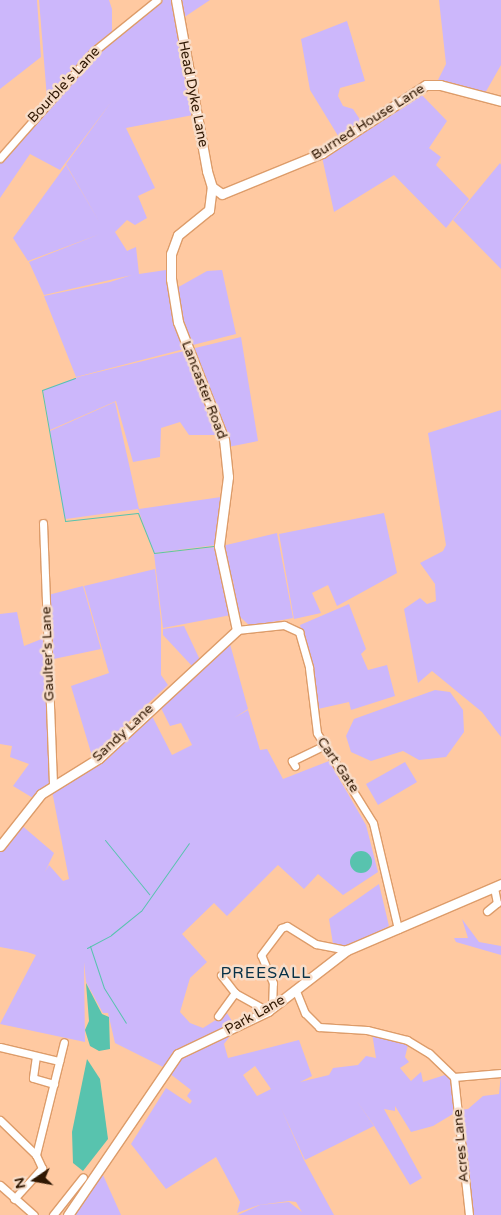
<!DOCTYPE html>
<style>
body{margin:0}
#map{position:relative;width:501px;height:1215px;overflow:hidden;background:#ffc9a1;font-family:"Varela Round",sans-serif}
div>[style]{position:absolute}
.green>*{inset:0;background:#ccb7fb}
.water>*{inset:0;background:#58c3ae}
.round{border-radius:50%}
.stream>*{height:1px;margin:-0.5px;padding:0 0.5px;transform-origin:0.5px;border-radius:0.5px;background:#58c3ae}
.roads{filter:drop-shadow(1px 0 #dd9c6a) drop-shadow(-1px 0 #dd9c6a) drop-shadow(0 1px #dd9c6a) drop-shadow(0 -1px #dd9c6a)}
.minor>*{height:7px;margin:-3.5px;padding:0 3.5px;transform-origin:3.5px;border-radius:3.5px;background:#fff}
.major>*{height:9px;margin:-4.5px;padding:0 4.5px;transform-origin:4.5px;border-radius:4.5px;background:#fff}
span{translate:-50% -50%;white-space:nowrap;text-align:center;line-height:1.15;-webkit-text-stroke:5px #f8ddc9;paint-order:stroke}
.street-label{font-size:14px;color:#301803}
.quarter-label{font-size:16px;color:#073147;letter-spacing:1px}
.north{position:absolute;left:10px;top:1155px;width:50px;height:50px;-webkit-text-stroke:4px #f8ddc9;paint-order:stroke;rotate:258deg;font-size:14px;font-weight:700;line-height:20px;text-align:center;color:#301803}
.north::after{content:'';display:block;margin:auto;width:18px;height:22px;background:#301803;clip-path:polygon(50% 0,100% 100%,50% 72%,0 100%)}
</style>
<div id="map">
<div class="green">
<div style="clip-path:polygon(0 0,37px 0,41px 57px,0 89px)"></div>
<div style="clip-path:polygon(39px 0,109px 0,112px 9px,112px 35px,98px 42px,47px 98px)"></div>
<div style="clip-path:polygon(160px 0,173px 0,193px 115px,126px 128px,155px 188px,138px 196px,147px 218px,135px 225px,127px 220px,115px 232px,127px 251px,136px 247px,139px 274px,166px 270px,175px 323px,184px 349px,76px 377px,44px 296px,110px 282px,132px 275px,44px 295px,29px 262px,100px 234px,28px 261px,13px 238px,66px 165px,100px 223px,66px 164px,112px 101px,60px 170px,30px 154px,0 198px,0 161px,104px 45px)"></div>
<div style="clip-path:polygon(179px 0,210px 0,183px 18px)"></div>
<div style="clip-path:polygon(439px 0,501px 0,501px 65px,484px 95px,438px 80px,446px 64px)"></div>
<div style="clip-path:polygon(347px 21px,365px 81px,340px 88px,338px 96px,343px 106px,353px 109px,363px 124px,340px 139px,310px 90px,301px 39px)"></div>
<div style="clip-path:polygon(419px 92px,447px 121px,429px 148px,441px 157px,436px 165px,469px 199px,446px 228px,394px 175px,334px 212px,322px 157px)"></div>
<div style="clip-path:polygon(500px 163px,501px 165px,501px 269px,453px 220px)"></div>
<div style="clip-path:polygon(222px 270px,236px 334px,189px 346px,175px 289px,207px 271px)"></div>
<div style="clip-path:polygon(241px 337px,258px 441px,228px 447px,222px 422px,191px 349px)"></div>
<div style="clip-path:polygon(184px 351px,220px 435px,189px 435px,180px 422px,161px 428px,160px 457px,133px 462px,116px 401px,50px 430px,43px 390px,78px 377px)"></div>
<div style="clip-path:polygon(115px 402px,139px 509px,221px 497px,216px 545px,154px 553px,138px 509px,66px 519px,64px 516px,50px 431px)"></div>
<div style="clip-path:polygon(501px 410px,501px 737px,482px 712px,432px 671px,418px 683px,404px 609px,420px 598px,427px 604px,436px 601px,435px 584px,420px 563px,443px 551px,446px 545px,428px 433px)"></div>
<div style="clip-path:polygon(384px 513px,397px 573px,337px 606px,328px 585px,312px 593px,321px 613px,294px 619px,279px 534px)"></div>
<div style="clip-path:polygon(277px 533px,293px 618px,250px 626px,238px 615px,231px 586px,234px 582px,229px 581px,222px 546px)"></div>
<div style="clip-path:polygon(216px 547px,231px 615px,163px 628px,154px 554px)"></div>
<div style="clip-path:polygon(155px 569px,161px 621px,161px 675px,168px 685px,92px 756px,71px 686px,109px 673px,84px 586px)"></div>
<div style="clip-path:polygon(83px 586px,101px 649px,49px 660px,48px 595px)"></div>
<div style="clip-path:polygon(349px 604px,366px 649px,361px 654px,368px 670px,387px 665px,395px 696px,351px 710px,349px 702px,318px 709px,312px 667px,300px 625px)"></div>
<div style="clip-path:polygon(17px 612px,24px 646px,44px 638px,51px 781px,33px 798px,13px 786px,29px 764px,10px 757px,12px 746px,0 744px,0 614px)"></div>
<div style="clip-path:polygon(184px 626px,200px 660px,192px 666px,163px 635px,163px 629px)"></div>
<div style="clip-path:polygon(230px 644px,248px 709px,234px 718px,248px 710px,260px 750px,267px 749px,283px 779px,329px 761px,366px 825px,378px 872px,343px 895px,318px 874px,304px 889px,278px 865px,227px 916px,214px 903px,182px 934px,207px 962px,190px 978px,180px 1012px,190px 1023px,203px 1028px,227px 1013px,235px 1026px,169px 1060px,163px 1067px,115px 1043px,108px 1013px,103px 1013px,86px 982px,84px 962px,85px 1042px,0 1024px,36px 955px,27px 952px,34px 922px,27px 952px,0 947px,0 850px,20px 824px,54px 853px,45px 872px,49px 865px,63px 881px,69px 879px,52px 791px,109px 758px,151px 714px,172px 755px,192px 745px,181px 723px,170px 726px,160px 706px)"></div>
<div style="clip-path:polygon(435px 690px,450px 692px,463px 710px,464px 732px,446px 757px,419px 760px,403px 751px,371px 761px,351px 752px,346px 736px,354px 719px)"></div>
<div style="clip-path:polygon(405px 762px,417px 782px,378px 805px,366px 784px)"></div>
<div style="clip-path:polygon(379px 884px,389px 926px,350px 946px,333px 944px,329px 919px)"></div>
<div style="clip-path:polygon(462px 919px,479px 942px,501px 946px,501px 955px,456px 942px,454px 938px,468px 938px)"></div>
<div style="clip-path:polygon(evenodd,233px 1032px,224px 1044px,228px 1058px,299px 1040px,312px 1076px,300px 1082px,329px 1075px,333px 1068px,358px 1065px,366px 1056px,376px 1058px,372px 1033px,408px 1045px,405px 1057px,409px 1062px,400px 1068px,411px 1081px,421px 1072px,423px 1082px,448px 1074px,453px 1083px,453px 1114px,433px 1126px,411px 1132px,395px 1106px,395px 1111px,384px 1109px,422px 1178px,410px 1185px,373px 1124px,356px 1100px,374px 1126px,305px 1160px,281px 1108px,304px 1160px,334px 1215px,238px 1215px,260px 1205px,289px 1202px,302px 1212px,296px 1202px,289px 1201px,259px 1205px,237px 1213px,240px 1202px,216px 1157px,166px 1189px,131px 1144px,166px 1088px,190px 1104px,192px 1101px,187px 1096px,191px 1090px,169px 1073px,174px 1066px,189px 1050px,233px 1032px,255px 1066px,271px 1089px,257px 1096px,243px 1075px,255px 1066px)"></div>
<div style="clip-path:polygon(501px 1074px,501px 1215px,470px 1215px,472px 1206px,465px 1184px,459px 1110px,468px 1109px,483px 1096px,499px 1094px)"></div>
<div style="clip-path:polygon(103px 1175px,121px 1215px,72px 1215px)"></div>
</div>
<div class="water">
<div class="round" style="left:350px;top:851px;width:22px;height:22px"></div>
<div style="clip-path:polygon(86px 983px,102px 1014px,109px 1017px,110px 1049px,99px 1051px,90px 1046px,85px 1030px,89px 1021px)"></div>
<div style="clip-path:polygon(87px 1059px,100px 1079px,108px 1139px,83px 1171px,73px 1163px,72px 1132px)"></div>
</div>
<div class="stream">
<div style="left:75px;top:378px;width:35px;rotate:160deg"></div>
<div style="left:42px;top:390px;width:133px;rotate:80deg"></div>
<div style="left:65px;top:521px;width:73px;rotate:-6.3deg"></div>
<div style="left:138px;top:513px;width:43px;rotate:68.2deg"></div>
<div style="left:154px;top:553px;width:60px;rotate:-6.7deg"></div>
<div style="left:105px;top:840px;width:70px;rotate:50.8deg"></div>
<div style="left:90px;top:946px;width:44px;rotate:71.6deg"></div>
<div style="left:104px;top:988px;width:41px;rotate:57.8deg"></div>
<div style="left:87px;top:948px;width:27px;rotate:-28deg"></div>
<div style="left:111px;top:935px;width:38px;rotate:-39deg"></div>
<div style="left:141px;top:911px;width:83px;rotate:-54.8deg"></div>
</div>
<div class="roads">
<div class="minor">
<div style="left:0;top:158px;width:142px;rotate:-48.7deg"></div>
<div style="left:94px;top:51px;width:81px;rotate:-39deg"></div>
<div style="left:43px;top:523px;width:263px;rotate:87.8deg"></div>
<div style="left:237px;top:630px;width:47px;rotate:-6.1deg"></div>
<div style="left:284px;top:625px;width:17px;rotate:25deg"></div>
<div style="left:299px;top:632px;width:37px;rotate:74deg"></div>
<div style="left:309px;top:668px;width:65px;rotate:83deg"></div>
<div style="left:317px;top:733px;width:106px;rotate:58.1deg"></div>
<div style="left:373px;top:823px;width:109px;rotate:76.7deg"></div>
<div style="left:295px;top:766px;width:6px;rotate:-121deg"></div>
<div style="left:292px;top:761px;width:37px;rotate:-26deg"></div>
<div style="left:487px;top:911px;width:13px;rotate:-39deg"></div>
<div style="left:497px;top:903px;width:16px;rotate:-101deg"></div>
<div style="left:221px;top:975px;width:23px;rotate:52deg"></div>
<div style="left:235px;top:993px;width:38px;rotate:29deg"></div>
<div style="left:296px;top:991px;width:24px;rotate:68deg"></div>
<div style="left:305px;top:1013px;width:20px;rotate:45deg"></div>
<div style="left:319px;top:1027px;width:48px;rotate:3.6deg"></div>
<div style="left:367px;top:1030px;width:41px;rotate:14deg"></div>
<div style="left:407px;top:1040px;width:26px;rotate:31deg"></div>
<div style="left:429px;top:1053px;width:35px;rotate:44deg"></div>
<div style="left:454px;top:1077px;width:47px;rotate:-4.9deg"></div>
<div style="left:272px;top:1008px;width:25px;rotate:-88deg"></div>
<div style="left:273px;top:983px;width:30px;rotate:-113deg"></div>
<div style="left:261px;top:955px;width:34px;rotate:-53deg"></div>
<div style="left:281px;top:928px;width:6px;rotate:-18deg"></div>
<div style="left:287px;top:926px;width:34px;rotate:32deg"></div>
<div style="left:316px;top:944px;width:32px;rotate:11deg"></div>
<div style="left:218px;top:1016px;width:29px;rotate:-54deg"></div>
<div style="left:0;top:1047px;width:61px;rotate:13.3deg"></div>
<div style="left:36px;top:1056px;width:22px;rotate:98deg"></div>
<div style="left:33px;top:1078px;width:22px;rotate:16deg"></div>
<div style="left:454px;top:1077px;width:139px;rotate:83.8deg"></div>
<div style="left:0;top:1120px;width:50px;rotate:44.2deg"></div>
<div style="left:0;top:1185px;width:45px;rotate:41.4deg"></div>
<div style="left:14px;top:1199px;width:42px;rotate:-47.9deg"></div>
<div style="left:42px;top:1168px;width:14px;rotate:-115deg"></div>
<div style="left:36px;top:1155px;width:116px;rotate:-76.1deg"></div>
<div style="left:53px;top:1215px;width:48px;rotate:-51.7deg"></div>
</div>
<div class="major">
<div style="left:176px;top:0;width:174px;rotate:79.7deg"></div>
<div style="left:207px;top:171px;width:17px;rotate:73deg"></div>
<div style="left:212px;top:187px;width:12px;rotate:35deg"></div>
<div style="left:222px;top:194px;width:108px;rotate:-22.3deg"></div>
<div style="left:322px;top:153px;width:124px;rotate:-33.2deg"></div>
<div style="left:426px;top:85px;width:14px"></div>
<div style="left:440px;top:85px;width:63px;rotate:14.7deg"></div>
<div style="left:0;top:846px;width:66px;rotate:-51.7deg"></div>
<div style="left:41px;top:794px;width:68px;rotate:-31.8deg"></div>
<div style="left:99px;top:758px;width:188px;rotate:-42.8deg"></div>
<div style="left:237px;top:630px;width:86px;rotate:-102.1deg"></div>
<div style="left:219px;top:546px;width:70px;rotate:-82.6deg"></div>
<div style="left:228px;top:477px;width:37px;rotate:-96deg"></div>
<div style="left:224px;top:440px;width:127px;rotate:-111.3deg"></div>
<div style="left:178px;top:322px;width:44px;rotate:-99.2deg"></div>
<div style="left:171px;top:279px;width:25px;rotate:-90deg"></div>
<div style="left:171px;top:254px;width:20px;rotate:-70deg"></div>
<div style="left:178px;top:235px;width:40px;rotate:-39deg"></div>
<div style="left:209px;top:210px;width:23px;rotate:-83deg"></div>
<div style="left:68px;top:1215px;width:195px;rotate:-55.7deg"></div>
<div style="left:178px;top:1054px;width:100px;rotate:-25.5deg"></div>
<div style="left:268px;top:1011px;width:100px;rotate:-37.7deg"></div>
<div style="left:347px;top:950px;width:168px;rotate:-23.2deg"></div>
</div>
</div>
<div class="street-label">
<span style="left:64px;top:85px;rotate:-47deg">Bourble's Lane</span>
<span style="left:193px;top:94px;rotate:79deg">Head Dyke Lane</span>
<span style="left:368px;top:122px;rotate:-32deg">Burned House Lane</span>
<span style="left:204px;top:390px;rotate:69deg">Lancaster Road</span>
<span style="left:48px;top:654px;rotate:-92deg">Gaulter's Lane</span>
<span style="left:123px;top:733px;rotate:-43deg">Sandy Lane</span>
<span style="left:338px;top:765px;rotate:56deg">Cart Gate</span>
<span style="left:255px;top:1015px;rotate:-29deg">Park Lane</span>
<span style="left:461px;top:1146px;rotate:-95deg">Acres Lane</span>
</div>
<div class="quarter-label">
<span style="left:266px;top:973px">PREESALL</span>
</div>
<div class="north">N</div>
</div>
